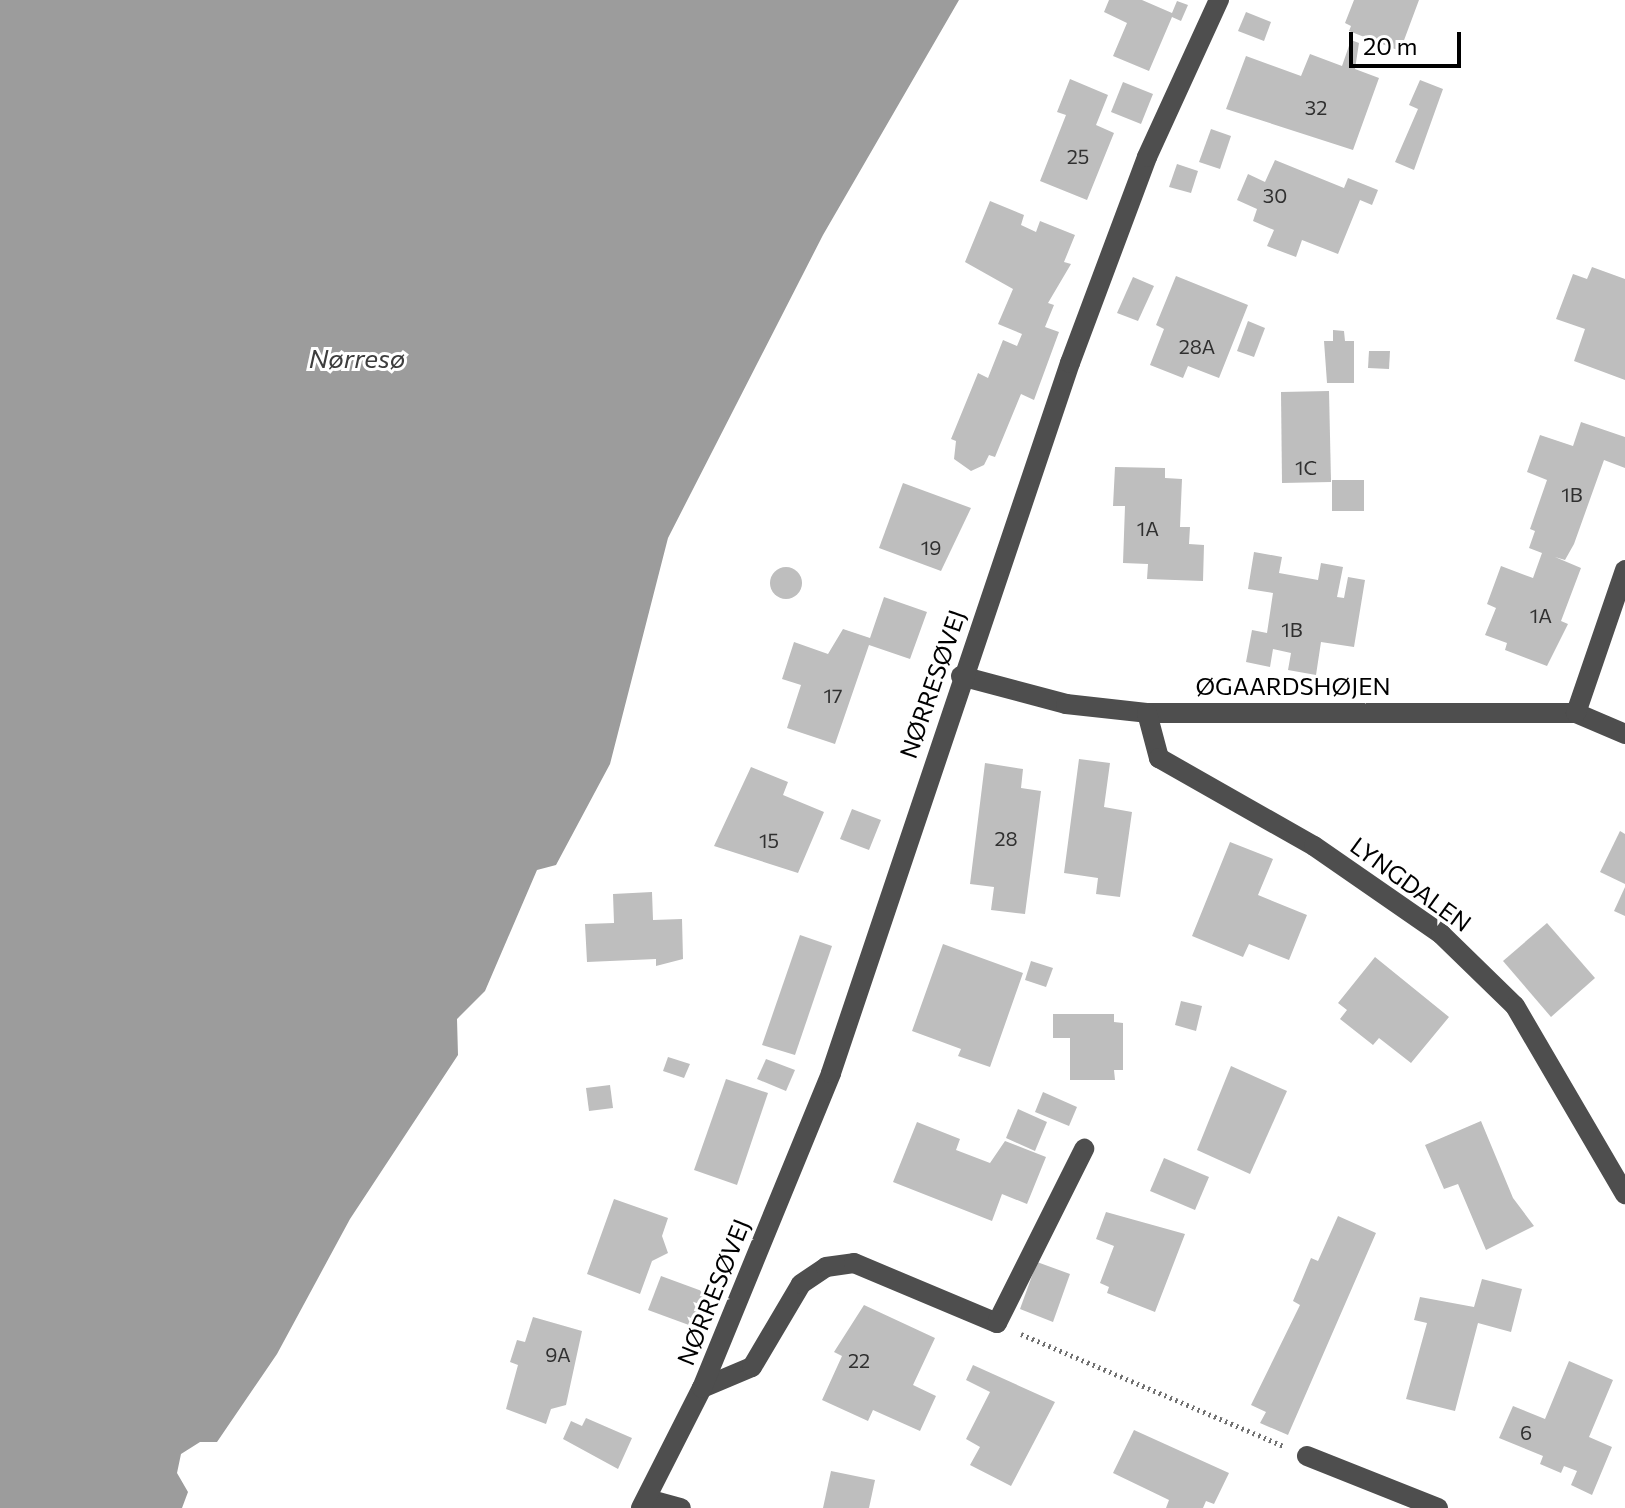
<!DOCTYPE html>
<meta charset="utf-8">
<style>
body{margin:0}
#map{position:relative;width:1625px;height:1508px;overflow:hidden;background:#fff;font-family:Commissioner,sans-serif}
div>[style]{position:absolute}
.water>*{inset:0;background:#9c9c9c}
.building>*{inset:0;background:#bebebe}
.round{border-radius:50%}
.path>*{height:5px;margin-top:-2.5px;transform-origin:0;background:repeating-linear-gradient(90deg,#707070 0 2px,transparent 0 6px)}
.minor>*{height:20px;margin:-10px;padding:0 10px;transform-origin:10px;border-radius:10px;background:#4e4e4e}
span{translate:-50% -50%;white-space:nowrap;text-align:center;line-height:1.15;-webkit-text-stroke:6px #fff;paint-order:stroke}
.number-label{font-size:20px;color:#303030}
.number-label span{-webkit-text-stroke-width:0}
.street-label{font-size:24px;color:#000}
.water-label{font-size:26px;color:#3d3d3d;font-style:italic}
.scale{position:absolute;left:1349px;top:32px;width:112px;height:36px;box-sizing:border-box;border:4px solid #000;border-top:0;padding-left:10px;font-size:24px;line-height:28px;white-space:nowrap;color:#000;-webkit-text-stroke:6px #fff;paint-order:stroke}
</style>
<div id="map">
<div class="water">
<div style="clip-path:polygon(0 0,959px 0,823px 235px,668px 538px,610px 764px,556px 865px,537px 870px,485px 991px,457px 1019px,458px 1055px,350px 1219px,277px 1354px,217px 1442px,200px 1442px,181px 1454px,177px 1473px,188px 1492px,182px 1508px,0 1508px)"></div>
</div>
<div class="building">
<div style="clip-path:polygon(1109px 0,1142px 0,1172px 13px,1177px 1px,1188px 5px,1181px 21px,1172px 17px,1149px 71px,1113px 56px,1127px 23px,1104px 12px)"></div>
<div style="clip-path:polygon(1354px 0,1419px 0,1400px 51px,1349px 31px,1351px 26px,1345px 23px)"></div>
<div style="clip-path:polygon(1246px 12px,1271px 22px,1264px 41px,1238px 31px)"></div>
<div style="clip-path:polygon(1351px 40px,1359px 43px,1355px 69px,1379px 78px,1353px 150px,1226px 109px,1246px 56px,1301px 76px,1310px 54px,1342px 66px)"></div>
<div style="clip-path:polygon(1070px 79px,1108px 95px,1096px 125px,1114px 133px,1087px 200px,1040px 181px,1066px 115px,1057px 112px)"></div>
<div style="clip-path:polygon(1420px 80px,1443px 89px,1414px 170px,1395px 162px,1418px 109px,1409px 105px)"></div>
<div style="clip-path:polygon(1123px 82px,1153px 94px,1141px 124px,1111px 112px)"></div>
<div style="clip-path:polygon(1211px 129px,1231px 136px,1220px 169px,1199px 162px)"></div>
<div style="clip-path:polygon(1275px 160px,1344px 188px,1348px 178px,1378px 190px,1372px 205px,1360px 200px,1338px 254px,1302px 240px,1296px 257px,1267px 246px,1274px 230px,1253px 221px,1257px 209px,1237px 200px,1248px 174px,1265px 182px)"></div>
<div style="clip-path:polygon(1177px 164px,1198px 171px,1191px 193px,1169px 187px)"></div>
<div style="clip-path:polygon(990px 201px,1024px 215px,1021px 225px,1036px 232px,1040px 221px,1075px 235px,1064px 262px,1071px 264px,1048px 303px,1054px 305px,1045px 327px,1059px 332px,1034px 400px,1021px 394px,995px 457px,989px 455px,984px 465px,971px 471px,954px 459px,956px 441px,951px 439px,978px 373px,988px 378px,1003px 340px,1017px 346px,1022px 334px,998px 324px,1013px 289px,965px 262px)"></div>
<div style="clip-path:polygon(1592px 267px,1625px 279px,1625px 380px,1574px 361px,1585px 329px,1556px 319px,1573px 274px,1587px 279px)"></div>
<div style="clip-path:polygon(1176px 276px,1248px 305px,1219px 378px,1188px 366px,1183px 378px,1150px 365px,1164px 329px,1156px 325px)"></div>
<div style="clip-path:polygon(1133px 277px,1154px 286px,1138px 321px,1117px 313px)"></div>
<div style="clip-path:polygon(1248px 321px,1265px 328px,1254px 357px,1237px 351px)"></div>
<div style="clip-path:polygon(1333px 330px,1344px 331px,1345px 341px,1354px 341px,1354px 383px,1327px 383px,1324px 341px,1333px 341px)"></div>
<div style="clip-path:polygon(1369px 351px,1390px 351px,1389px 369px,1368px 368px)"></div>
<div style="clip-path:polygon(1329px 391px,1331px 482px,1282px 483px,1281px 392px)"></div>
<div style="clip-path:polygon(1581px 422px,1625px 437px,1625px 468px,1604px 460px,1574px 544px,1565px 560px,1555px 557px,1581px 568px,1561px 621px,1568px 624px,1547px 666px,1505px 650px,1507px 643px,1485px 635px,1496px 608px,1487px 604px,1501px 566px,1533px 578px,1542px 553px,1529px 548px,1535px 531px,1530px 529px,1547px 480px,1527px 472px,1540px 435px,1573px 446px)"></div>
<div style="clip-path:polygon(1115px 467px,1165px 468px,1165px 478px,1182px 479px,1180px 527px,1190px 527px,1189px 544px,1204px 545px,1203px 581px,1147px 579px,1148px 564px,1123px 563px,1125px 506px,1113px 506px)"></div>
<div style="clip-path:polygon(1332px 480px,1364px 480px,1364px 511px,1332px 511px)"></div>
<div style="clip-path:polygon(903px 483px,971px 508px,941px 571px,879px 548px)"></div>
<div style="clip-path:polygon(1254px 552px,1282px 557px,1279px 573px,1318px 580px,1321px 563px,1343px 567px,1337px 597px,1344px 598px,1348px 577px,1365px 580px,1354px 647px,1321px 642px,1316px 675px,1288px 670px,1291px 653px,1273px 649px,1270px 667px,1246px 662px,1252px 630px,1267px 633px,1273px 593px,1248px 589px)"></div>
<div class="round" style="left:770px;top:567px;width:32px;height:32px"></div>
<div style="clip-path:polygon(884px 597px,927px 612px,910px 659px,869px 645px,835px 744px,787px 728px,801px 685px,782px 679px,794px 642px,828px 654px,843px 629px,870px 638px)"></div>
<div style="clip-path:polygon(1079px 759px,1110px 763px,1104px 807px,1132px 812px,1120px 897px,1096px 894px,1098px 878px,1064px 873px)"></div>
<div style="clip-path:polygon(985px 763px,1023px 769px,1021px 788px,1041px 791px,1025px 914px,991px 910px,994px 887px,970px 884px)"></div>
<div style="clip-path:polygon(751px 767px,788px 782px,783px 795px,824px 812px,798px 873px,714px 846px)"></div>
<div style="clip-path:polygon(852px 809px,881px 820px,869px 850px,840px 839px)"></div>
<div style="clip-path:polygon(1620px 831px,1625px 834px,1625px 884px,1600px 872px)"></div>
<div style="clip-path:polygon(1230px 842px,1273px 859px,1258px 895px,1307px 915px,1289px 960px,1249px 944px,1243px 957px,1192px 936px)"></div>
<div style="clip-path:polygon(1625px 887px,1625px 916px,1614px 911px)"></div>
<div style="clip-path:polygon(652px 892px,653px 920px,682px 919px,683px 959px,656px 966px,656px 959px,587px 962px,585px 924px,614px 923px,613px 894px)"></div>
<div style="clip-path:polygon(1547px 923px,1595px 978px,1551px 1017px,1503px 961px)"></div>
<div style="clip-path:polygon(800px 935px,832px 946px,795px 1055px,762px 1045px)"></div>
<div style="clip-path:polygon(943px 944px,1023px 973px,990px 1067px,958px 1056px,961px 1049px,912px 1031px)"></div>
<div style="clip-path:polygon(1375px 957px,1449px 1017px,1411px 1063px,1379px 1038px,1373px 1045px,1340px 1019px,1347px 1010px,1338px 1003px)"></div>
<div style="clip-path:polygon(1031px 961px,1053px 968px,1046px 987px,1025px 980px)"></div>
<div style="clip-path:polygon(1181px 1001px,1202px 1006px,1196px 1031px,1175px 1025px)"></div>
<div style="clip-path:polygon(1053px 1014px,1114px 1014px,1114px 1022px,1123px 1023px,1123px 1070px,1114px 1070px,1115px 1080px,1070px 1080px,1070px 1038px,1053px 1038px)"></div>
<div style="clip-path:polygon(668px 1057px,690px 1064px,684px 1078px,663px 1071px)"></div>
<div style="clip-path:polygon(766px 1059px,795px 1070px,786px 1091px,757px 1079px)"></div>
<div style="clip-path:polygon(1231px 1066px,1287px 1091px,1250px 1174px,1197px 1150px)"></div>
<div style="clip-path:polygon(726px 1079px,768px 1093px,737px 1185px,694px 1170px)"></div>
<div style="clip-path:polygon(610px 1085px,613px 1108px,589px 1111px,586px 1088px)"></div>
<div style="clip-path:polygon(1043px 1092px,1077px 1107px,1069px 1126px,1035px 1112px)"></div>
<div style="clip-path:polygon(1018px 1109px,1047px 1122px,1035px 1151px,1006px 1138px)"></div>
<div style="clip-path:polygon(1481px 1121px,1513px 1198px,1534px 1226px,1486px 1250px,1458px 1184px,1444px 1189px,1425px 1145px)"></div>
<div style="clip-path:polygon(917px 1122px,960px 1139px,956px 1150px,990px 1163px,1005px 1141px,1046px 1157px,1027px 1204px,1002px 1194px,992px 1221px,893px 1182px)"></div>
<div style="clip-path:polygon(1164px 1158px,1209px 1177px,1195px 1210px,1150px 1191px)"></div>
<div style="clip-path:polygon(614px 1199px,668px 1218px,662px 1236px,668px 1253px,652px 1261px,640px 1294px,587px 1274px)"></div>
<div style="clip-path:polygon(1106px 1212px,1185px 1234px,1155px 1312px,1107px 1293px,1109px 1287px,1100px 1283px,1114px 1246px,1096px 1239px)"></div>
<div style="clip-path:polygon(1338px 1216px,1376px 1233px,1288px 1435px,1260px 1423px,1266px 1412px,1251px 1405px,1300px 1305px,1293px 1301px,1311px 1258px,1318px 1261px)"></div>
<div style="clip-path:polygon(1037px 1262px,1070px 1274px,1053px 1322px,1020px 1309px)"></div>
<div style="clip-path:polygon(661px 1276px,710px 1294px,697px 1328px,648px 1310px)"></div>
<div style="clip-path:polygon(1482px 1279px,1522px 1289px,1511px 1332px,1478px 1323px,1455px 1411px,1406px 1399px,1427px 1323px,1414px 1320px,1420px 1297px,1474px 1307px)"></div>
<div style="clip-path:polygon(864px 1305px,935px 1338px,913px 1385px,936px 1396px,920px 1431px,873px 1410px,868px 1421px,822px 1400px,842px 1356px,834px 1352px)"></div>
<div style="clip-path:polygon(533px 1317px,582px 1331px,566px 1405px,551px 1409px,546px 1424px,506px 1409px,518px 1365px,510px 1362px,517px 1340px,525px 1342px)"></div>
<div style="clip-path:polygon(1569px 1361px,1613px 1380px,1589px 1437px,1612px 1447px,1592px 1495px,1571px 1485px,1577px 1471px,1564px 1466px,1561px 1473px,1540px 1464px,1543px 1456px,1499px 1438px,1513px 1406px,1545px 1419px)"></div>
<div style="clip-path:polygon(973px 1365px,1055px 1402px,1011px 1486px,970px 1465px,980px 1447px,966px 1439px,990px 1392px,966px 1380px)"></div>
<div style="clip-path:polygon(586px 1418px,632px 1438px,618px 1469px,563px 1439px,571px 1421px,582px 1426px)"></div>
<div style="clip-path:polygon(1134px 1430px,1229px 1473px,1214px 1504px,1206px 1501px,1203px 1508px,1166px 1508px,1169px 1500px,1113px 1473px)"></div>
<div style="clip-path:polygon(831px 1471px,875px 1480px,869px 1508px,823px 1508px)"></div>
</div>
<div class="path">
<div style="left:1021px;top:1334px;width:286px;rotate:23.1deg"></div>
</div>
<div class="minor">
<div style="left:961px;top:676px;width:109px;rotate:14.9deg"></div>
<div style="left:1066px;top:704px;width:81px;rotate:6.3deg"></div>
<div style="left:1147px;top:713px;width:429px"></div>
<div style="left:1576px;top:713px;width:53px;rotate:23.2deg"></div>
<div style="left:1147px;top:713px;width:47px;rotate:75.1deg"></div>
<div style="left:1159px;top:758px;width:178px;rotate:29.6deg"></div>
<div style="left:1314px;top:846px;width:155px;rotate:34.7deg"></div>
<div style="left:1441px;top:934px;width:103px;rotate:44.2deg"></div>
<div style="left:1515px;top:1006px;width:218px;rotate:59.7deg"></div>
<div style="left:1576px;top:713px;width:151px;rotate:-71.1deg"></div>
<div style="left:702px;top:1388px;width:54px;rotate:-22.8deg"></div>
<div style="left:752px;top:1367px;width:96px;rotate:-59.4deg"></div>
<div style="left:801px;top:1284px;width:30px;rotate:-34deg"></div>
<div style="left:826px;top:1267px;width:28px;rotate:-8deg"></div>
<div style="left:854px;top:1263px;width:155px;rotate:22.8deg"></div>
<div style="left:997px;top:1323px;width:195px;rotate:-63.4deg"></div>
<div style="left:1307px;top:1456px;width:141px;rotate:21.7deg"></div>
<div style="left:647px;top:1499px;width:35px;rotate:15deg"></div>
<div style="left:641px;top:1508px;width:135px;rotate:-63.1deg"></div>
<div style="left:702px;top:1388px;width:340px;rotate:-67.7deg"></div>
<div style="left:831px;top:1073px;width:749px;rotate:-71.4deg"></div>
<div style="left:1070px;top:363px;width:220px;rotate:-69.5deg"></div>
<div style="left:1147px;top:157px;width:173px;rotate:-65.4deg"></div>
</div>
<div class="number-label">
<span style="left:1316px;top:107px">32</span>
<span style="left:1078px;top:156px">25</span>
<span style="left:1275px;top:195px">30</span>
<span style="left:1197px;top:346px">28A</span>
<span style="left:1306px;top:467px">1C</span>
<span style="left:1572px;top:494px">1B</span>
<span style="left:1148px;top:528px">1A</span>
<span style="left:931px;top:547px">19</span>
<span style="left:1541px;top:615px">1A</span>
<span style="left:1292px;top:629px">1B</span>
<span style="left:833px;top:695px">17</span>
<span style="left:1006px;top:838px">28</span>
<span style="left:769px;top:840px">15</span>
<span style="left:558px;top:1354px">9A</span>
<span style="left:859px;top:1360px">22</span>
<span style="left:1526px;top:1432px">6</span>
</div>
<div class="street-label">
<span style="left:932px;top:684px;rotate:-71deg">NØRRESØVEJ</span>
<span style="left:1293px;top:686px">ØGAARDSHØJEN</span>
<span style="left:1411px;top:884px;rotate:36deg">LYNGDALEN</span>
<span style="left:713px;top:1292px;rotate:-68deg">NØRRESØVEJ</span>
</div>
<div class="water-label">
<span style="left:357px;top:358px">Nørresø</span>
</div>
<div class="scale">20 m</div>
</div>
